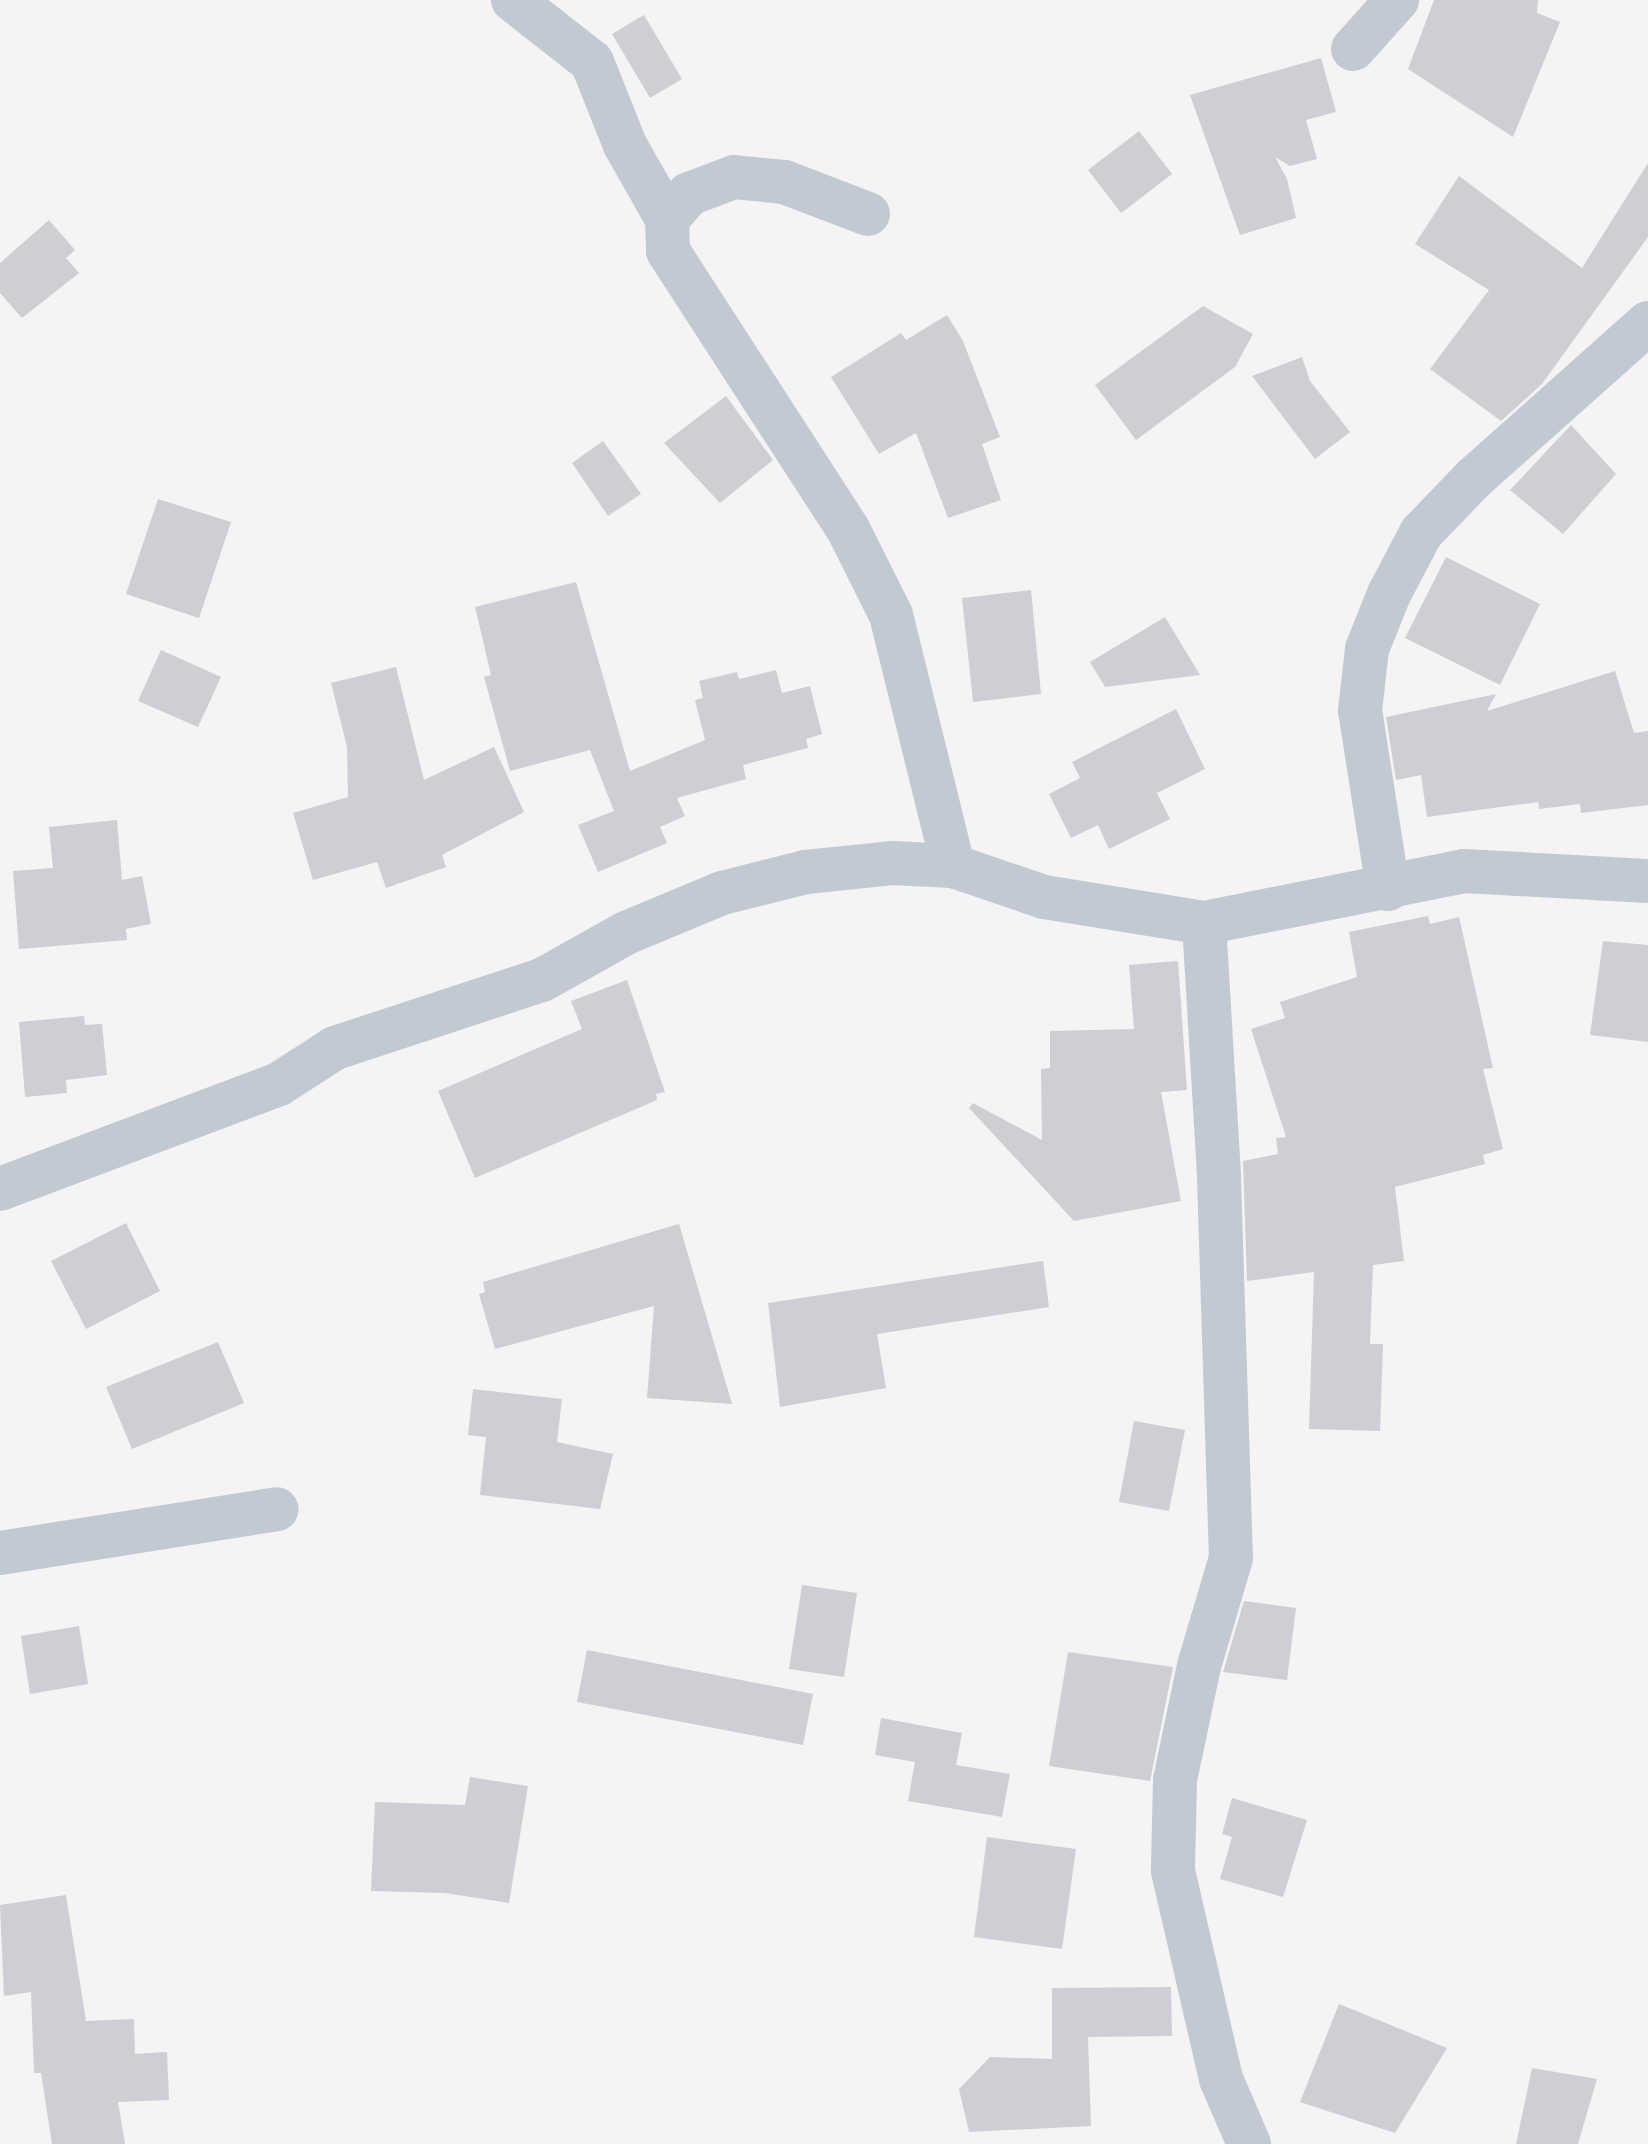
<!DOCTYPE html>
<style>
body{margin:0}
#map{position:relative;width:1648px;height:2144px;overflow:hidden;background:#f5f3f3;font-family:"Archivo Narrow",sans-serif}
div>[style]{position:absolute}
.building>*{inset:0;background:#cdcfd5}
.minor>*{height:44px;margin:-22px;padding:0 22px;transform-origin:22px;border-radius:22px;background:#c1cad2}
span{translate:-50% -50%;white-space:nowrap;text-align:center;line-height:1.15;-webkit-text-stroke:7px #fff;paint-order:stroke}
</style>
<div id="map">
<div class="building">
<div style="clip-path:polygon(1434px 0,1538px 0,1537px 13px,1560px 22px,1513px 137px,1408px 69px)"></div>
<div style="clip-path:polygon(644px 15px,682px 79px,650px 98px,612px 34px)"></div>
<div style="clip-path:polygon(1321px 58px,1336px 112px,1306px 120px,1317px 159px,1290px 166px,1275px 157px,1287px 179px,1296px 218px,1240px 235px,1190px 95px)"></div>
<div style="clip-path:polygon(1139px 131px,1172px 174px,1121px 213px,1088px 170px)"></div>
<div style="clip-path:polygon(1648px 163px,1648px 237px,1542px 384px,1501px 421px,1430px 369px,1489px 290px,1415px 244px,1459px 176px,1582px 268px)"></div>
<div style="clip-path:polygon(49px 220px,75px 250px,66px 258px,79px 273px,22px 318px,0 293px,0 263px)"></div>
<div style="clip-path:polygon(1203px 306px,1253px 334px,1235px 367px,1136px 440px,1095px 385px)"></div>
<div style="clip-path:polygon(947px 315px,963px 341px,1000px 437px,982px 444px,1001px 500px,948px 518px,916px 433px,879px 454px,831px 377px,901px 333px,906px 340px)"></div>
<div style="clip-path:polygon(1302px 357px,1310px 381px,1350px 432px,1315px 459px,1252px 376px)"></div>
<div style="clip-path:polygon(726px 396px,773px 460px,720px 503px,664px 443px)"></div>
<div style="clip-path:polygon(1571px 425px,1616px 474px,1563px 534px,1510px 490px)"></div>
<div style="clip-path:polygon(603px 441px,641px 494px,608px 516px,572px 463px)"></div>
<div style="clip-path:polygon(158px 499px,231px 522px,199px 618px,126px 594px)"></div>
<div style="clip-path:polygon(1446px 557px,1540px 604px,1500px 685px,1405px 638px)"></div>
<div style="clip-path:polygon(576px 582px,630px 771px,705px 740px,695px 700px,703px 698px,699px 681px,737px 672px,739px 679px,776px 670px,782px 693px,810px 686px,822px 734px,806px 739px,808px 748px,743px 765px,746px 779px,677px 798px,685px 816px,660px 827px,667px 843px,598px 872px,578px 825px,614px 811px,590px 750px,510px 771px,484px 677px,491px 675px,475px 607px)"></div>
<div style="clip-path:polygon(1031px 590px,1041px 694px,973px 702px,962px 598px)"></div>
<div style="clip-path:polygon(1165px 617px,1200px 675px,1105px 687px,1090px 662px)"></div>
<div style="clip-path:polygon(161px 650px,221px 677px,198px 727px,138px 701px)"></div>
<div style="clip-path:polygon(396px 667px,424px 780px,494px 747px,524px 812px,442px 855px,446px 867px,386px 888px,377px 862px,313px 880px,293px 813px,348px 797px,347px 747px,331px 683px)"></div>
<div style="clip-path:polygon(1615px 671px,1634px 733px,1648px 731px,1648px 805px,1581px 813px,1580px 804px,1539px 809px,1538px 802px,1427px 817px,1421px 775px,1396px 780px,1386px 717px,1496px 694px,1487px 711px)"></div>
<div style="clip-path:polygon(1176px 709px,1205px 769px,1157px 793px,1170px 819px,1109px 849px,1098px 825px,1071px 838px,1049px 794px,1080px 778px,1072px 762px)"></div>
<div style="clip-path:polygon(117px 820px,122px 880px,142px 876px,151px 924px,126px 929px,127px 940px,19px 949px,13px 871px,53px 868px,49px 827px)"></div>
<div style="clip-path:polygon(1428px 916px,1430px 924px,1459px 917px,1493px 1068px,1483px 1069px,1503px 1149px,1483px 1155px,1485px 1164px,1395px 1187px,1404px 1261px,1373px 1265px,1370px 1344px,1383px 1344px,1380px 1431px,1309px 1429px,1314px 1272px,1247px 1281px,1243px 1161px,1278px 1154px,1276px 1138px,1286px 1137px,1251px 1029px,1285px 1018px,1280px 1002px,1357px 977px,1349px 932px)"></div>
<div style="clip-path:polygon(1603px 941px,1648px 945px,1648px 1042px,1590px 1035px)"></div>
<div style="clip-path:polygon(1178px 961px,1187px 1090px,1161px 1092px,1181px 1201px,1074px 1221px,969px 1108px,973px 1103px,1042px 1140px,1041px 1069px,1050px 1068px,1050px 1031px,1134px 1029px,1129px 965px)"></div>
<div style="clip-path:polygon(627px 980px,665px 1092px,656px 1094px,657px 1100px,475px 1178px,438px 1091px,582px 1029px,571px 1001px)"></div>
<div style="clip-path:polygon(84px 1016px,85px 1025px,102px 1024px,107px 1075px,66px 1080px,67px 1093px,25px 1097px,19px 1022px)"></div>
<div style="clip-path:polygon(126px 1223px,160px 1291px,86px 1329px,51px 1261px)"></div>
<div style="clip-path:polygon(679px 1224px,732px 1404px,647px 1398px,654px 1306px,495px 1349px,479px 1294px,485px 1292px,483px 1282px)"></div>
<div style="clip-path:polygon(1043px 1261px,1049px 1307px,877px 1334px,886px 1388px,780px 1407px,768px 1303px)"></div>
<div style="clip-path:polygon(218px 1342px,244px 1403px,132px 1449px,106px 1387px)"></div>
<div style="clip-path:polygon(473px 1389px,562px 1399px,557px 1442px,613px 1454px,600px 1509px,480px 1495px,486px 1437px,468px 1435px)"></div>
<div style="clip-path:polygon(1134px 1421px,1185px 1430px,1169px 1511px,1119px 1502px)"></div>
<div style="clip-path:polygon(802px 1585px,857px 1593px,844px 1677px,789px 1669px)"></div>
<div style="clip-path:polygon(1244px 1601px,1296px 1608px,1287px 1680px,1223px 1672px)"></div>
<div style="clip-path:polygon(79px 1626px,88px 1684px,30px 1694px,21px 1636px)"></div>
<div style="clip-path:polygon(587px 1650px,813px 1694px,803px 1745px,577px 1702px)"></div>
<div style="clip-path:polygon(1068px 1652px,1173px 1667px,1150px 1781px,1049px 1766px)"></div>
<div style="clip-path:polygon(881px 1718px,962px 1733px,956px 1765px,1010px 1774px,1002px 1817px,908px 1801px,915px 1762px,875px 1755px)"></div>
<div style="clip-path:polygon(470px 1777px,528px 1786px,509px 1903px,445px 1893px,371px 1891px,375px 1802px,465px 1805px)"></div>
<div style="clip-path:polygon(1232px 1798px,1307px 1820px,1283px 1897px,1220px 1879px,1232px 1837px,1222px 1834px)"></div>
<div style="clip-path:polygon(987px 1837px,1076px 1849px,1062px 1949px,974px 1937px)"></div>
<div style="clip-path:polygon(66px 1895px,86px 2021px,134px 2019px,135px 2054px,167px 2052px,169px 2100px,118px 2102px,125px 2144px,52px 2144px,41px 2073px,34px 2073px,31px 1992px,4px 1996px,0 1905px)"></div>
<div style="clip-path:polygon(1171px 1987px,1172px 2036px,1088px 2037px,1091px 2126px,969px 2132px,959px 2089px,990px 2057px,1052px 2059px,1052px 1988px)"></div>
<div style="clip-path:polygon(1339px 2004px,1447px 2048px,1395px 2133px,1300px 2102px)"></div>
<div style="clip-path:polygon(1532px 2068px,1597px 2079px,1578px 2144px,1516px 2144px)"></div>
</div>
<div class="minor">
<div style="left:513px;top:0;width:100px;rotate:38.1deg"></div>
<div style="left:592px;top:62px;width:89px;rotate:68.3deg"></div>
<div style="left:625px;top:145px;width:85px;rotate:60.4deg"></div>
<div style="left:1353px;top:49px;width:66px;rotate:-48.1deg"></div>
<div style="left:868px;top:214px;width:90px;rotate:-159.1deg"></div>
<div style="left:784px;top:182px;width:50px;rotate:-174.3deg"></div>
<div style="left:734px;top:177px;width:48px;rotate:159.3deg"></div>
<div style="left:689px;top:194px;width:33px;rotate:131deg"></div>
<div style="left:667px;top:219px;width:32px;rotate:88deg"></div>
<div style="left:668px;top:251px;width:333px;rotate:57.1deg"></div>
<div style="left:849px;top:531px;width:94px;rotate:63.4deg"></div>
<div style="left:891px;top:615px;width:259px;rotate:76.1deg"></div>
<div style="left:1388px;top:889px;width:180px;rotate:-98.9deg"></div>
<div style="left:1360px;top:711px;width:62px;rotate:-83.6deg"></div>
<div style="left:1367px;top:649px;width:59px;rotate:-68.2deg"></div>
<div style="left:1389px;top:594px;width:69px;rotate:-62.3deg"></div>
<div style="left:1421px;top:533px;width:76px;rotate:-46.1deg"></div>
<div style="left:1474px;top:478px;width:233px;rotate:-41.7deg"></div>
<div style="left:1204px;top:923px;width:255px;rotate:86.6deg"></div>
<div style="left:1219px;top:1178px;width:380px;rotate:88.2deg"></div>
<div style="left:1231px;top:1558px;width:113px;rotate:106.5deg"></div>
<div style="left:1199px;top:1666px;width:116px;rotate:101.9deg"></div>
<div style="left:1175px;top:1780px;width:91px;rotate:91.3deg"></div>
<div style="left:1173px;top:1871px;width:213px;rotate:77deg"></div>
<div style="left:1221px;top:2079px;width:71px;rotate:66.7deg"></div>
<div style="left:0;top:1189px;width:298px;rotate:-20.6deg"></div>
<div style="left:279px;top:1084px;width:67px;rotate:-32.7deg"></div>
<div style="left:335px;top:1048px;width:218px;rotate:-18.2deg"></div>
<div style="left:542px;top:980px;width:96px;rotate:-29.2deg"></div>
<div style="left:626px;top:933px;width:104px;rotate:-22.6deg"></div>
<div style="left:722px;top:893px;width:87px;rotate:-14deg"></div>
<div style="left:806px;top:872px;width:86px;rotate:-6deg"></div>
<div style="left:892px;top:863px;width:61px;rotate:2.8deg"></div>
<div style="left:953px;top:866px;width:96px;rotate:18.8deg"></div>
<div style="left:1044px;top:897px;width:162px;rotate:9.2deg"></div>
<div style="left:1204px;top:923px;width:265px;rotate:-11.3deg"></div>
<div style="left:1464px;top:871px;width:184px;rotate:3.1deg"></div>
<div style="left:0;top:1553px;width:280px;rotate:-9deg"></div>
</div>
</div>
